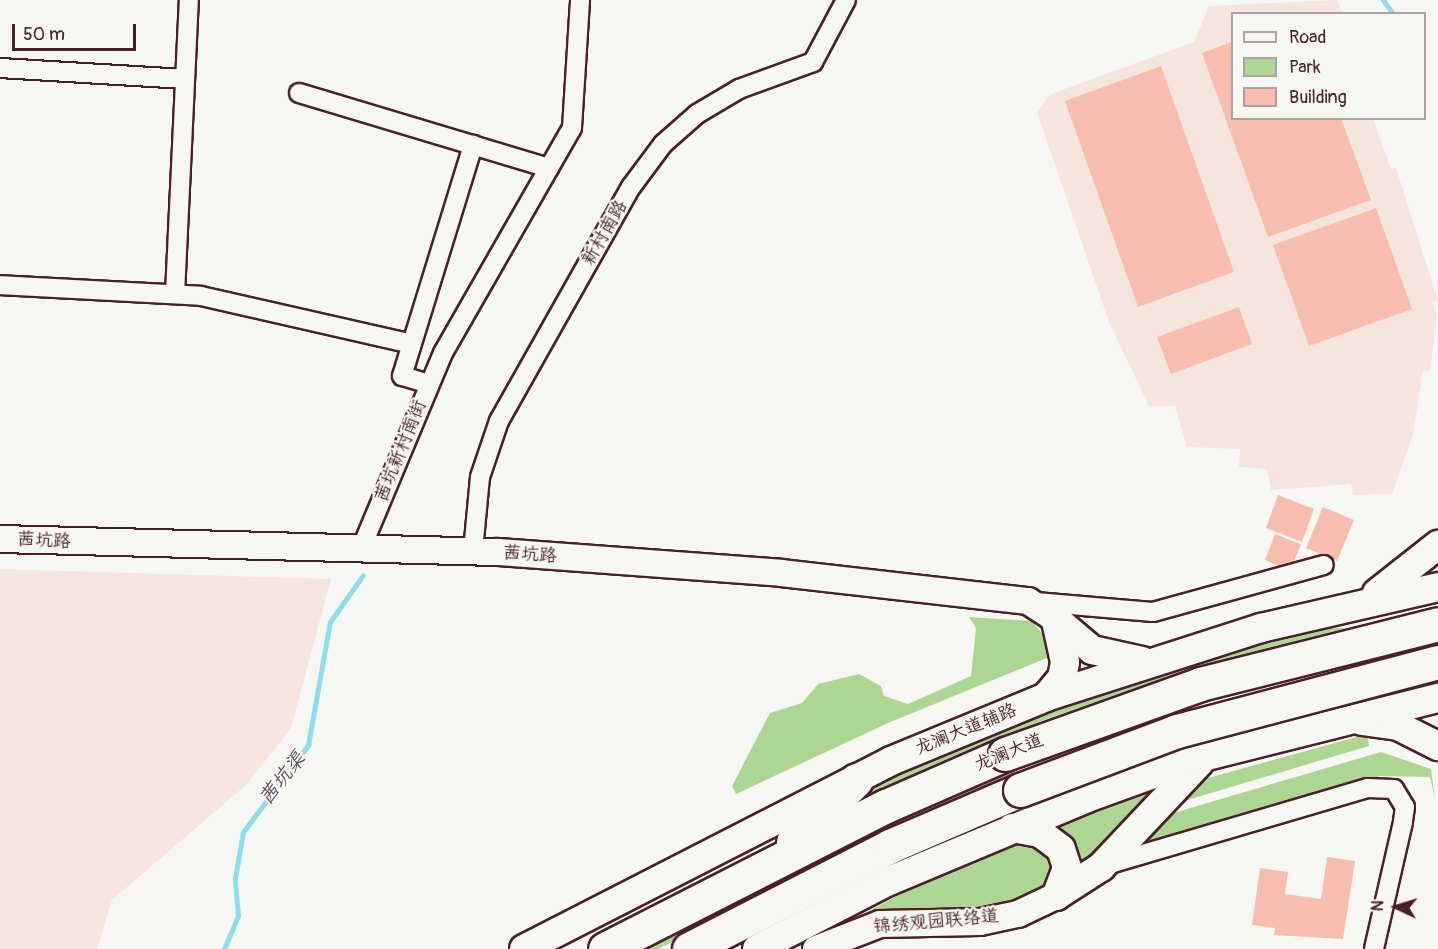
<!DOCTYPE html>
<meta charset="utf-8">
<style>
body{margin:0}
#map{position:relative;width:1438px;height:949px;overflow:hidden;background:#f6f6f2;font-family:Pangolin,"LXGW WenKai TC",sans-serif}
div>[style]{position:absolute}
.built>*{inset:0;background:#f6e5de}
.green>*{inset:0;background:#aed693}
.stream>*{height:5px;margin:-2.5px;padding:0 2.5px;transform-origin:2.5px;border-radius:2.5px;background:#8fdcef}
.building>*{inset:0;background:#f7bdae}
.roads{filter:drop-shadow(2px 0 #4a1f2b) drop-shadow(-2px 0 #4a1f2b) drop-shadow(0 2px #4a1f2b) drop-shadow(0 -2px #4a1f2b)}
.street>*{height:18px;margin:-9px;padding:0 9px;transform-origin:9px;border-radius:9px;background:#f6f6f2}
.secondary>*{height:26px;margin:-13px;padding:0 13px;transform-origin:13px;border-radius:13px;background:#f6f6f2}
.primary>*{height:28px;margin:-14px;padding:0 14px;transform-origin:14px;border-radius:14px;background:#f6f6f2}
.highway>*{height:33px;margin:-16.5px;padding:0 16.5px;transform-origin:16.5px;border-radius:16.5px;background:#f6f6f2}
.bridges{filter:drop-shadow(2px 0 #4a1f2b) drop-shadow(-2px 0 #4a1f2b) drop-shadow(0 2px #4a1f2b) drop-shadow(0 -2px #4a1f2b)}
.highway-bridge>*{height:33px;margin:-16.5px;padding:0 16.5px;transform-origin:16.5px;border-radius:16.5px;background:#f6f6f2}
span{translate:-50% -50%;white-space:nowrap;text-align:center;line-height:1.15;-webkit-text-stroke:4.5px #f6f6f2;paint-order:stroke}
.street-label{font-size:18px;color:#4a1f2b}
.water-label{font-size:20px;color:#5b4e5c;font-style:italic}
.legend{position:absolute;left:1231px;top:12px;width:195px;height:108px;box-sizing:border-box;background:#f6f6f2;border:2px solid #b1a0a2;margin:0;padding:8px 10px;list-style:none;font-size:18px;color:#4a1f2b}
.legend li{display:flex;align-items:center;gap:12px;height:30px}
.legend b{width:30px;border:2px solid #b1a0a2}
.north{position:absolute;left:1366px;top:877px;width:60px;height:60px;-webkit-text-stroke:4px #f6f6f2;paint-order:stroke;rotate:274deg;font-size:16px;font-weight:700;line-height:24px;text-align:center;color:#4a1f2b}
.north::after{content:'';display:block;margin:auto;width:21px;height:27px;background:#4a1f2b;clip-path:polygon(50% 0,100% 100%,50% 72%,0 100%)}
.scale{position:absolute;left:12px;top:24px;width:124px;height:27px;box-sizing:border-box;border:3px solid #4a1f2b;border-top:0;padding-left:8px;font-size:18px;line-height:21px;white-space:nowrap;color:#4a1f2b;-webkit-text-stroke:4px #f6f6f2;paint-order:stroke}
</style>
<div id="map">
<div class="built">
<div style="clip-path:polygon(1337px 0,1342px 13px,1232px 14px,1232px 118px,1373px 119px,1391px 169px,1396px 168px,1438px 301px,1433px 302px,1437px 316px,1430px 370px,1423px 371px,1413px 435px,1392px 494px,1353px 495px,1351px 484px,1271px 490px,1267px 469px,1239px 467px,1240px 449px,1187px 447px,1175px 406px,1149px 406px,1109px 322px,1037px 112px,1051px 94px,1194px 42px,1209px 6px)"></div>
<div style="clip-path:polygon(0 569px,331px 579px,291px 728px,247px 784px,112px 900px,97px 949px,0 949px)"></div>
</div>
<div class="green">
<div style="clip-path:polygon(969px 617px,1031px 621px,1055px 647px,1047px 658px,888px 723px,736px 794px,732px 786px,770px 713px,802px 703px,818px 684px,859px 674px,881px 686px,884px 696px,908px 704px,971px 676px,976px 628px)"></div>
<div style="clip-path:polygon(1319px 628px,1346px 628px,1150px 683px,1041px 721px,829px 814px,881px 778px,1076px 695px)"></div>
<div style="clip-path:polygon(1265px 721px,1271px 723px,1013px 813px,731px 949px,718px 949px,995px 815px)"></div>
<div style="clip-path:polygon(1367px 734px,1369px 746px,1164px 807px,1201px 780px)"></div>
<div style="clip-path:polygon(1381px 752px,1431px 769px,1435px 799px,1430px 777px,1380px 776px,1143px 845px,1141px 840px,1170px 814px)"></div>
<div style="clip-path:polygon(1011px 767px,1015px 777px,786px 883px,658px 949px,637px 949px,835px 846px)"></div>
<div style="clip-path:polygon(1148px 793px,1106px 848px,1074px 877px,1045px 830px)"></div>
<div style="clip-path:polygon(1031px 839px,1056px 858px,1051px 887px,999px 909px,838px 928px,917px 885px)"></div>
</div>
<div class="stream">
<div style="left:1383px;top:0;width:17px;rotate:54deg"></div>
<div style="left:224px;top:949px;width:36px;rotate:-67deg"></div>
<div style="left:238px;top:916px;width:38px;rotate:-95deg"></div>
<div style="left:235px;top:878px;width:47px;rotate:-80.1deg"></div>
<div style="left:243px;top:832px;width:109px;rotate:-53.2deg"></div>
<div style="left:308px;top:745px;width:125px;rotate:-79.9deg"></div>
<div style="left:330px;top:622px;width:57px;rotate:-54.9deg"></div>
</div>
<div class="building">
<div style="clip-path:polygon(1232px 42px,1232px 118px,1341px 118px,1371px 200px,1268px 237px,1202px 53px)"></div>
<div style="clip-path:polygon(1161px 66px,1234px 272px,1138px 307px,1065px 101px)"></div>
<div style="clip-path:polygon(1376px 208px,1412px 309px,1309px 346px,1273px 245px)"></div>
<div style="clip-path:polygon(1239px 307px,1252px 344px,1171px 374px,1157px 337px)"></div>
<div style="clip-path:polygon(1278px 495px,1314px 509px,1302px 542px,1266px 528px)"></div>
<div style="clip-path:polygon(1323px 507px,1354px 520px,1337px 561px,1306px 548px)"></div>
<div style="clip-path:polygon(1275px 534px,1301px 544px,1290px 571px,1265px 560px)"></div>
<div style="clip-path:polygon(1327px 857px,1355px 861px,1343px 939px,1274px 935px,1275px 928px,1252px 925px,1260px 868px,1288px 872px,1285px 894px,1321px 899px)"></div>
</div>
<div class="roads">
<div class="street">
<div style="left:0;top:68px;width:185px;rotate:3.4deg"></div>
<div style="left:299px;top:93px;width:261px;rotate:16.7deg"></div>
<div style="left:0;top:285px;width:201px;rotate:3.1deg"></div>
<div style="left:201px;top:296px;width:216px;rotate:12.8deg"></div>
<div style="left:175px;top:294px;width:294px;rotate:-87.3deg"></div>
<div style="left:429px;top:384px;width:28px;rotate:-163deg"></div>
<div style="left:402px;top:376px;width:242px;rotate:-72.9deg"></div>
<div style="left:361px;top:549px;width:212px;rotate:-67.3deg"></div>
<div style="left:443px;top:353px;width:259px;rotate:-60.2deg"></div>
<div style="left:572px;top:128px;width:128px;rotate:-86.4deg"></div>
<div style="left:473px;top:551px;width:74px;rotate:-84.6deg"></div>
<div style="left:480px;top:477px;width:59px;rotate:-71.3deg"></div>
<div style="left:499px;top:421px;width:269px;rotate:-60.6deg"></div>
<div style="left:631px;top:187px;width:54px;rotate:-53.3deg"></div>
<div style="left:663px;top:144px;width:45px;rotate:-41.4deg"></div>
<div style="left:697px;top:114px;width:49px;rotate:-30.8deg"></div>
<div style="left:739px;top:89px;width:79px;rotate:-20deg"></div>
<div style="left:813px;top:62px;width:70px;rotate:-62deg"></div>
<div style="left:1036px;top:602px;width:117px;rotate:4.9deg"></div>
<div style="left:1153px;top:612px;width:177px;rotate:-15.4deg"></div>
<div style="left:1106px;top:865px;width:273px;rotate:-16.4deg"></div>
<div style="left:1368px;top:788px;width:26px;rotate:2deg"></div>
<div style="left:1394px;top:789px;width:21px;rotate:59deg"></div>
<div style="left:1405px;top:807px;width:15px;rotate:98deg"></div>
<div style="left:1403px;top:822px;width:130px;rotate:102.9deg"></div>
</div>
<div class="secondary">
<div style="left:0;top:539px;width:498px;rotate:1.5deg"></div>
<div style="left:498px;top:552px;width:284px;rotate:4.2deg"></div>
<div style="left:781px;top:573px;width:249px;rotate:6.5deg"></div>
<div style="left:1028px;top:601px;width:30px;rotate:33deg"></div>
<div style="left:816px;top:949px;width:69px;rotate:-21.3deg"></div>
<div style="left:880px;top:924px;width:100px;rotate:-1.1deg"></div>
<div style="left:980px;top:922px;width:39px;rotate:-12deg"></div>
<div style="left:1018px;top:914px;width:42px;rotate:-25.3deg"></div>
</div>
<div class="primary">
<div style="left:1377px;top:593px;width:78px;rotate:-38.2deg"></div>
<div style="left:1053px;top:617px;width:51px;rotate:40.2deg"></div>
<div style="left:1092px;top:650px;width:51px;rotate:12.4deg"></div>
<div style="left:1046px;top:697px;width:25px;rotate:-50deg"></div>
<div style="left:1062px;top:678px;width:16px;rotate:-79deg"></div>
<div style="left:1065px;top:662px;width:42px;rotate:-102.4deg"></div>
<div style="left:1362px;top:721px;width:36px;rotate:8deg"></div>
<div style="left:1398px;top:726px;width:45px;rotate:26.6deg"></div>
<div style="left:1012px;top:828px;width:28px;rotate:10deg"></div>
<div style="left:1040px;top:833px;width:26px;rotate:37deg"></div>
<div style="left:1061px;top:849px;width:20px;rotate:72deg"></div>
<div style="left:1067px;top:868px;width:30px;rotate:111deg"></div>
<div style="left:1056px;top:896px;width:54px;rotate:-32.8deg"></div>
<div style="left:1101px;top:867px;width:143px;rotate:-46.7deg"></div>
<div style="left:524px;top:949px;width:412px;rotate:-27.1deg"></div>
<div style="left:891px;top:761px;width:168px;rotate:-22.4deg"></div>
<div style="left:1046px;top:697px;width:226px;rotate:-17.8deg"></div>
<div style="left:1261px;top:628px;width:182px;rotate:-13deg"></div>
<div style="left:757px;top:949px;width:148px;rotate:-27.3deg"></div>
<div style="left:889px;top:881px;width:215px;rotate:-22.7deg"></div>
<div style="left:1087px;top:798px;width:115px;rotate:-19.9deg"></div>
<div style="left:1195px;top:759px;width:251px;rotate:-14.1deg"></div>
</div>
<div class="highway">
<div style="left:793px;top:842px;width:88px;rotate:-44.5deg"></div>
<div style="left:605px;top:949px;width:315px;rotate:-27deg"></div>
<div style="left:886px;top:806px;width:130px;rotate:-23.6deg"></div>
<div style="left:689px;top:949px;width:226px;rotate:-27.1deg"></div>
<div style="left:890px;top:846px;width:142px;rotate:-23.3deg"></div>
</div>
</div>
<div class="bridges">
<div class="highway-bridge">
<div style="left:1005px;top:754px;width:207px;rotate:-19.7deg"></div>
<div style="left:1200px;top:684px;width:245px;rotate:-14.1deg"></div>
<div style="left:1020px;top:790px;width:168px;rotate:-20.6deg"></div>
<div style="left:1177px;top:731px;width:270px;rotate:-14.8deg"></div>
</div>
</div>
<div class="street-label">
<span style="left:605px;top:233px;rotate:-60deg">新村南路</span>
<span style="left:401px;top:451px;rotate:-68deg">茜坑新村南街</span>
<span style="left:44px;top:541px;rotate:3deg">茜坑路</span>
<span style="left:530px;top:555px;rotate:4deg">茜坑路</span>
<span style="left:966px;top:730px;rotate:-22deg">龙澜大道辅路</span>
<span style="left:1009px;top:753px;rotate:-22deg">龙澜大道</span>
<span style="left:936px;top:922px;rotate:-5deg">锦绣观园联络道</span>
</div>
<div class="water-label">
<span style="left:282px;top:778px;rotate:-51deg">茜坑渠</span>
</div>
<ul class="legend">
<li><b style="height:8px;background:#f6f6f2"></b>Road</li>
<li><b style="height:16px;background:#aed693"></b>Park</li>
<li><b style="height:16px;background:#f7bdae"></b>Building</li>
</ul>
<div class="north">N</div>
<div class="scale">50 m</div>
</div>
